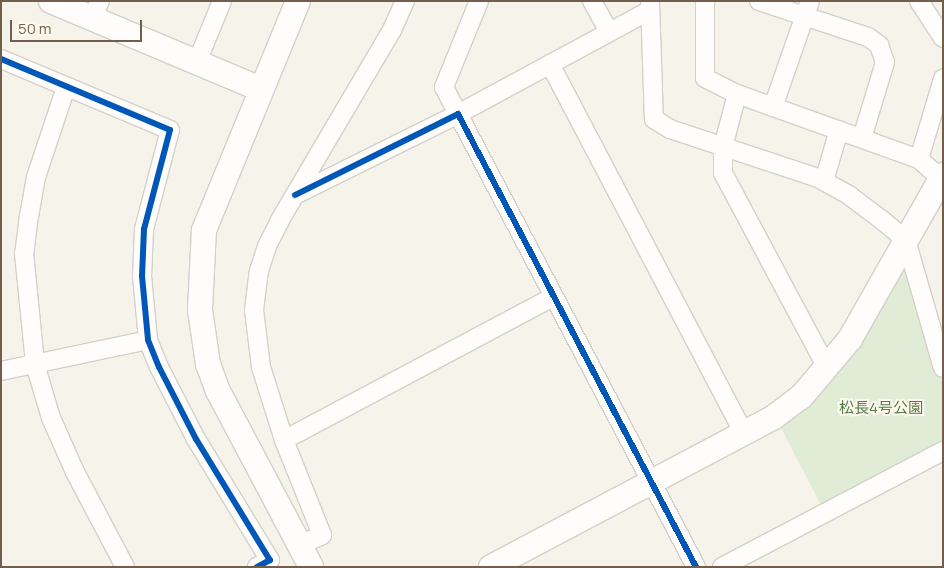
<!DOCTYPE html>
<meta charset="utf-8">
<style>
body{margin:0}
#map{position:relative;width:944px;height:568px;overflow:hidden;background:#f6f3eb;font-family:Manrope,"Noto Sans JP",sans-serif}
div>[style]{position:absolute}
.green>*{inset:0;background:#e1ecd6}
.roads{filter:drop-shadow(1px 0 #d5d0c9) drop-shadow(-1px 0 #d5d0c9) drop-shadow(0 1px #d5d0c9) drop-shadow(0 -1px #d5d0c9)}
.street>*{height:18px;margin:-9px;padding:0 9px;transform-origin:9px;border-radius:9px;background:#fefdfc}
.secondary>*{height:24px;margin:-12px;padding:0 12px;transform-origin:12px;border-radius:12px;background:#fefdfc}
.cycleway>*{height:6px;margin:-3px;padding:0 3px;transform-origin:3px;border-radius:3px;background:#0057b8}
span{translate:-50% -50%;white-space:nowrap;text-align:center;line-height:1.15;-webkit-text-stroke:4px #fef9ec;paint-order:stroke}
.park-label{font-size:15px;color:#527c48}
.frame{position:absolute;inset:0;border:2px solid #725e4d;pointer-events:none}
.scale{position:absolute;left:10px;top:20px;width:132px;height:22px;box-sizing:border-box;border:2px solid #725e4d;border-top:0;padding-left:6px;font-size:15px;line-height:18px;white-space:nowrap;color:#725e4d;-webkit-text-stroke:4px #fef9ec;paint-order:stroke}
</style>
<div id="map">
<div class="green">
<div style="clip-path:polygon(906px 252px,943px 386px,943px 446px,823px 509px,777px 420px)"></div>
</div>
<div class="roads">
<div class="street">
<div style="left:479px;top:1px;width:93px;rotate:112.1deg"></div>
<div style="left:444px;top:87px;width:30px;rotate:63deg"></div>
<div style="left:458px;top:114px;width:218px;rotate:-28.4deg"></div>
<div style="left:592px;top:1px;width:35px;rotate:61deg"></div>
<div style="left:650px;top:1px;width:118px;rotate:88.1deg"></div>
<div style="left:654px;top:119px;width:19px;rotate:32deg"></div>
<div style="left:670px;top:129px;width:156px;rotate:18.3deg"></div>
<div style="left:818px;top:178px;width:37px;rotate:29deg"></div>
<div style="left:850px;top:196px;width:40px;rotate:37deg"></div>
<div style="left:882px;top:220px;width:31px;rotate:40deg"></div>
<div style="left:906px;top:240px;width:133px;rotate:73.9deg"></div>
<div style="left:705px;top:1px;width:77px;rotate:90deg"></div>
<div style="left:705px;top:78px;width:36px;rotate:27deg"></div>
<div style="left:737px;top:94px;width:193px;rotate:19.7deg"></div>
<div style="left:919px;top:159px;width:30px;rotate:42deg"></div>
<div style="left:759px;top:1px;width:115px;rotate:18.3deg"></div>
<div style="left:868px;top:37px;width:14px;rotate:36deg"></div>
<div style="left:879px;top:45px;width:18px;rotate:71deg"></div>
<div style="left:885px;top:62px;width:79px;rotate:106.8deg"></div>
<div style="left:919px;top:1px;width:44px;rotate:57deg"></div>
<div style="left:92px;top:18px;width:19px;rotate:-65deg"></div>
<div style="left:1px;top:59px;width:183px;rotate:22.8deg"></div>
<div style="left:170px;top:130px;width:102px;rotate:104.7deg"></div>
<div style="left:144px;top:229px;width:47px;rotate:92.4deg"></div>
<div style="left:142px;top:276px;width:64px;rotate:84.6deg"></div>
<div style="left:148px;top:340px;width:29px;rotate:68deg"></div>
<div style="left:159px;top:367px;width:81px;rotate:62.8deg"></div>
<div style="left:196px;top:439px;width:142px;rotate:58.6deg"></div>
<div style="left:270px;top:560px;width:15px;rotate:152deg"></div>
<div style="left:197px;top:62px;width:66px;rotate:-67.7deg"></div>
<div style="left:550px;top:64px;width:417px;rotate:62.3deg"></div>
<div style="left:66px;top:87px;width:95px;rotate:108.4deg"></div>
<div style="left:36px;top:177px;width:39px;rotate:100deg"></div>
<div style="left:29px;top:215px;width:38px;rotate:97deg"></div>
<div style="left:24px;top:253px;width:112px;rotate:84.3deg"></div>
<div style="left:35px;top:364px;width:56px;rotate:73.5deg"></div>
<div style="left:51px;top:418px;width:59px;rotate:66deg"></div>
<div style="left:75px;top:472px;width:107px;rotate:62.2deg"></div>
<div style="left:737px;top:94px;width:55px;rotate:104.8deg"></div>
<div style="left:723px;top:147px;width:26px;rotate:90deg"></div>
<div style="left:723px;top:173px;width:221px;rotate:61.9deg"></div>
<div style="left:773px;top:107px;width:112px;rotate:-70.8deg"></div>
<div style="left:919px;top:159px;width:84px;rotate:-73.3deg"></div>
<div style="left:824px;top:181px;width:53px;rotate:-73.6deg"></div>
<div style="left:295px;top:195px;width:182px;rotate:-26.4deg"></div>
<div style="left:458px;top:114px;width:512px;rotate:62.28deg"></div>
<div style="left:1px;top:371px;width:150px;rotate:-11.9deg"></div>
<div style="left:284px;top:440px;width:305px;rotate:-28deg"></div>
<div style="left:300px;top:545px;width:24px;rotate:-24deg"></div>
<div style="left:322px;top:535px;width:102px;rotate:-111.8deg"></div>
<div style="left:284px;top:440px;width:77px;rotate:-107.5deg"></div>
<div style="left:261px;top:367px;width:57px;rotate:-97deg"></div>
<div style="left:254px;top:310px;width:39px;rotate:-83deg"></div>
<div style="left:259px;top:271px;width:26px;rotate:-72deg"></div>
<div style="left:267px;top:246px;width:29px;rotate:-63deg"></div>
<div style="left:280px;top:220px;width:221px;rotate:-59.5deg"></div>
<div style="left:392px;top:30px;width:32px;rotate:-66deg"></div>
<div style="left:722px;top:567px;width:250px;rotate:-27.7deg"></div>
</div>
<div class="secondary">
<div style="left:51px;top:1px;width:227px;rotate:22.8deg"></div>
<div style="left:298px;top:1px;width:248px;rotate:112.3deg"></div>
<div style="left:204px;top:230px;width:80px;rotate:92.9deg"></div>
<div style="left:200px;top:310px;width:55px;rotate:81.6deg"></div>
<div style="left:208px;top:364px;width:29px;rotate:70deg"></div>
<div style="left:218px;top:391px;width:199px;rotate:62.1deg"></div>
<div style="left:491px;top:567px;width:320px;rotate:-27.9deg"></div>
<div style="left:774px;top:417px;width:34px;rotate:-37deg"></div>
<div style="left:801px;top:397px;width:76px;rotate:-49.8deg"></div>
<div style="left:850px;top:339px;width:189px;rotate:-60.4deg"></div>
</div>
</div>
<div class="cycleway">
<div style="left:1px;top:59px;width:183px;rotate:22.8deg"></div>
<div style="left:170px;top:130px;width:102px;rotate:104.7deg"></div>
<div style="left:144px;top:229px;width:47px;rotate:92.4deg"></div>
<div style="left:142px;top:276px;width:64px;rotate:84.6deg"></div>
<div style="left:148px;top:340px;width:29px;rotate:68deg"></div>
<div style="left:159px;top:367px;width:81px;rotate:62.8deg"></div>
<div style="left:196px;top:439px;width:142px;rotate:58.6deg"></div>
<div style="left:270px;top:560px;width:15px;rotate:152deg"></div>
<div style="left:295px;top:195px;width:182px;rotate:-26.4deg"></div>
<div style="left:458px;top:114px;width:512px;rotate:62.28deg"></div>
</div>
<div class="park-label">
<span style="left:881px;top:408px">松長4号公園</span>
</div>
<div class="frame"></div>
<div class="scale">50 m</div>
</div>
